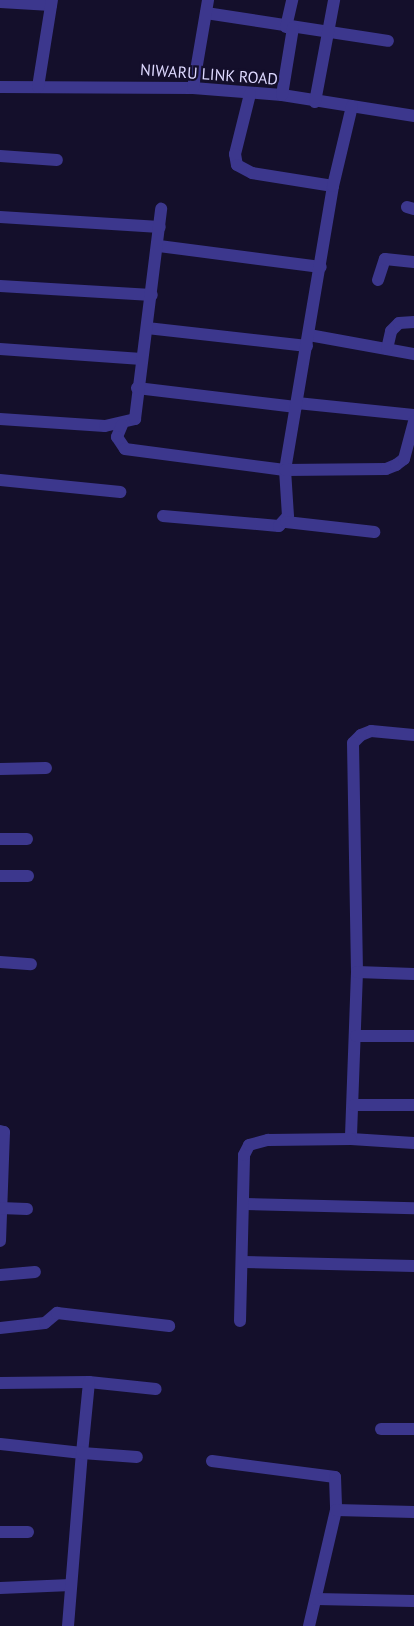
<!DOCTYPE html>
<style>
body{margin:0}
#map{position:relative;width:414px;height:1626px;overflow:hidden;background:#140f2b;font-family:"PT Sans",sans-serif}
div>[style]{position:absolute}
.minor>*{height:12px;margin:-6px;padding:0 6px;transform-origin:6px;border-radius:6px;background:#3c378d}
span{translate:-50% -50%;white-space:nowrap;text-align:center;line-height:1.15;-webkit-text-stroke:4.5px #140f2b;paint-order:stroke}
.street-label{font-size:16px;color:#ded9ff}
</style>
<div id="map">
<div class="minor">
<div style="left:0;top:2px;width:51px;rotate:3.4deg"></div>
<div style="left:206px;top:13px;width:184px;rotate:8.7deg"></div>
<div style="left:286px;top:27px;width:28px;rotate:-77deg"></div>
<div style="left:0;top:87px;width:193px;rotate:0.3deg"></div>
<div style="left:193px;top:88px;width:89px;rotate:4.5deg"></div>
<div style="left:282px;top:95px;width:134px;rotate:9deg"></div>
<div style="left:38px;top:87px;width:88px;rotate:-80.9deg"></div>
<div style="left:193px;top:88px;width:89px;rotate:-80.3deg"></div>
<div style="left:250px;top:94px;width:62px;rotate:104deg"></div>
<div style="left:235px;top:154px;width:11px;rotate:80deg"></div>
<div style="left:237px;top:165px;width:17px;rotate:28deg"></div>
<div style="left:252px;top:173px;width:82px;rotate:9.1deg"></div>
<div style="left:282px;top:95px;width:68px;rotate:-80.7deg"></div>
<div style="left:315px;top:102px;width:104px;rotate:-79.4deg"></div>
<div style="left:0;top:156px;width:57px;rotate:4deg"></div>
<div style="left:407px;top:207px;width:7px;rotate:16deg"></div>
<div style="left:0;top:217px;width:160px;rotate:3.6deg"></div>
<div style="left:159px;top:246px;width:163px;rotate:7.4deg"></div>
<div style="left:378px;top:280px;width:22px;rotate:-72deg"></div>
<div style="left:385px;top:259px;width:29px;rotate:6deg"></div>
<div style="left:0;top:286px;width:152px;rotate:3.4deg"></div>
<div style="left:147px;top:328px;width:161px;rotate:6.4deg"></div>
<div style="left:309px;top:335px;width:107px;rotate:10.3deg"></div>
<div style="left:0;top:349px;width:142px;rotate:4deg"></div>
<div style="left:387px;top:349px;width:18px;rotate:-77deg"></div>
<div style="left:391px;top:331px;width:11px;rotate:-45deg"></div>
<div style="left:399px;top:323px;width:15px;rotate:-4deg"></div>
<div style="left:137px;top:388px;width:160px;rotate:6.8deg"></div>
<div style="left:297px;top:403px;width:118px;rotate:5.9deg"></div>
<div style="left:0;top:419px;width:105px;rotate:3.8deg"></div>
<div style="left:105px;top:426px;width:31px;rotate:-13deg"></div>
<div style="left:135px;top:419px;width:212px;rotate:-82.9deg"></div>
<div style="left:122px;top:425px;width:13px;rotate:113deg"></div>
<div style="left:117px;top:437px;width:14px;rotate:56deg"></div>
<div style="left:125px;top:449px;width:161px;rotate:7.5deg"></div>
<div style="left:285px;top:470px;width:288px;rotate:-80.4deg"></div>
<div style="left:333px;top:186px;width:82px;rotate:-76.6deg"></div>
<div style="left:0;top:480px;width:121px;rotate:5.7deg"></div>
<div style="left:163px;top:516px;width:116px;rotate:4.9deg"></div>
<div style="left:279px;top:526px;width:13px;rotate:-48deg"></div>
<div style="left:288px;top:516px;width:46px;rotate:-93.7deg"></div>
<div style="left:285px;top:470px;width:101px;rotate:-0.6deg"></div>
<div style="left:386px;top:469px;width:11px;rotate:-22deg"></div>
<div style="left:396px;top:465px;width:10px;rotate:-37deg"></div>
<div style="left:404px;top:459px;width:39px;rotate:-75deg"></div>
<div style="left:286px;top:522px;width:89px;rotate:6.5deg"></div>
<div style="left:414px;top:735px;width:43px;rotate:-174.7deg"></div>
<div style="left:371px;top:731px;width:11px;rotate:158deg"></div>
<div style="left:361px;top:735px;width:11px;rotate:135deg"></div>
<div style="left:353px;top:743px;width:229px;rotate:89deg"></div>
<div style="left:357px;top:972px;width:167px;rotate:92.1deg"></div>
<div style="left:351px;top:1139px;width:63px;rotate:3.6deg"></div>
<div style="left:0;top:769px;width:46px;rotate:-1.2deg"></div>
<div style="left:0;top:839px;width:27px"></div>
<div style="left:0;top:876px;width:28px"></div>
<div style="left:0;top:962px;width:31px;rotate:4deg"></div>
<div style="left:357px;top:972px;width:57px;rotate:2deg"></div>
<div style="left:356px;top:1036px;width:58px"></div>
<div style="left:354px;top:1105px;width:60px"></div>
<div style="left:0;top:1131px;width:4px;rotate:14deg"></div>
<div style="left:4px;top:1132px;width:109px;rotate:92.1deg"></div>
<div style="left:245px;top:1204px;width:169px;rotate:1.4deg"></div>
<div style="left:0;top:1208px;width:27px;rotate:2deg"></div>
<div style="left:243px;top:1262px;width:171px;rotate:1.3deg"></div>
<div style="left:0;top:1275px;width:35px;rotate:-5deg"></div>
<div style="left:240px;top:1321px;width:166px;rotate:-88.6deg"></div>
<div style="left:244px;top:1155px;width:11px;rotate:-63deg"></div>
<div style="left:249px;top:1145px;width:20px;rotate:-15deg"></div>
<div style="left:268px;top:1140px;width:83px;rotate:-0.7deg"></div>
<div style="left:0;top:1328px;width:45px;rotate:-6.3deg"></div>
<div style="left:45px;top:1323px;width:16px;rotate:-40deg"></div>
<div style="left:57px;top:1313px;width:113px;rotate:6.6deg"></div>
<div style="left:89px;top:1382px;width:67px;rotate:6deg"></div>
<div style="left:0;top:1383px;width:89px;rotate:-0.6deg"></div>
<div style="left:89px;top:1382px;width:71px;rotate:95.6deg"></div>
<div style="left:82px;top:1453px;width:82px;rotate:-173.7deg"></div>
<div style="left:381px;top:1429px;width:33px"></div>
<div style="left:212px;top:1461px;width:124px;rotate:7.4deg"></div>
<div style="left:335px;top:1477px;width:33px;rotate:88deg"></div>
<div style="left:336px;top:1510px;width:119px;rotate:103.1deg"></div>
<div style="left:336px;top:1510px;width:78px;rotate:1.5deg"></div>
<div style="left:0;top:1532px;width:28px"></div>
<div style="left:0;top:1588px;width:71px;rotate:-2.4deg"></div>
<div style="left:316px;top:1599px;width:98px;rotate:1.2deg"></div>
<div style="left:68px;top:1626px;width:174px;rotate:-85.4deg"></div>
<div style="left:82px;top:1453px;width:55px;rotate:4.2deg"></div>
</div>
<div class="street-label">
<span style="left:209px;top:74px;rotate:4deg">NIWARU LINK ROAD</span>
</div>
</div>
